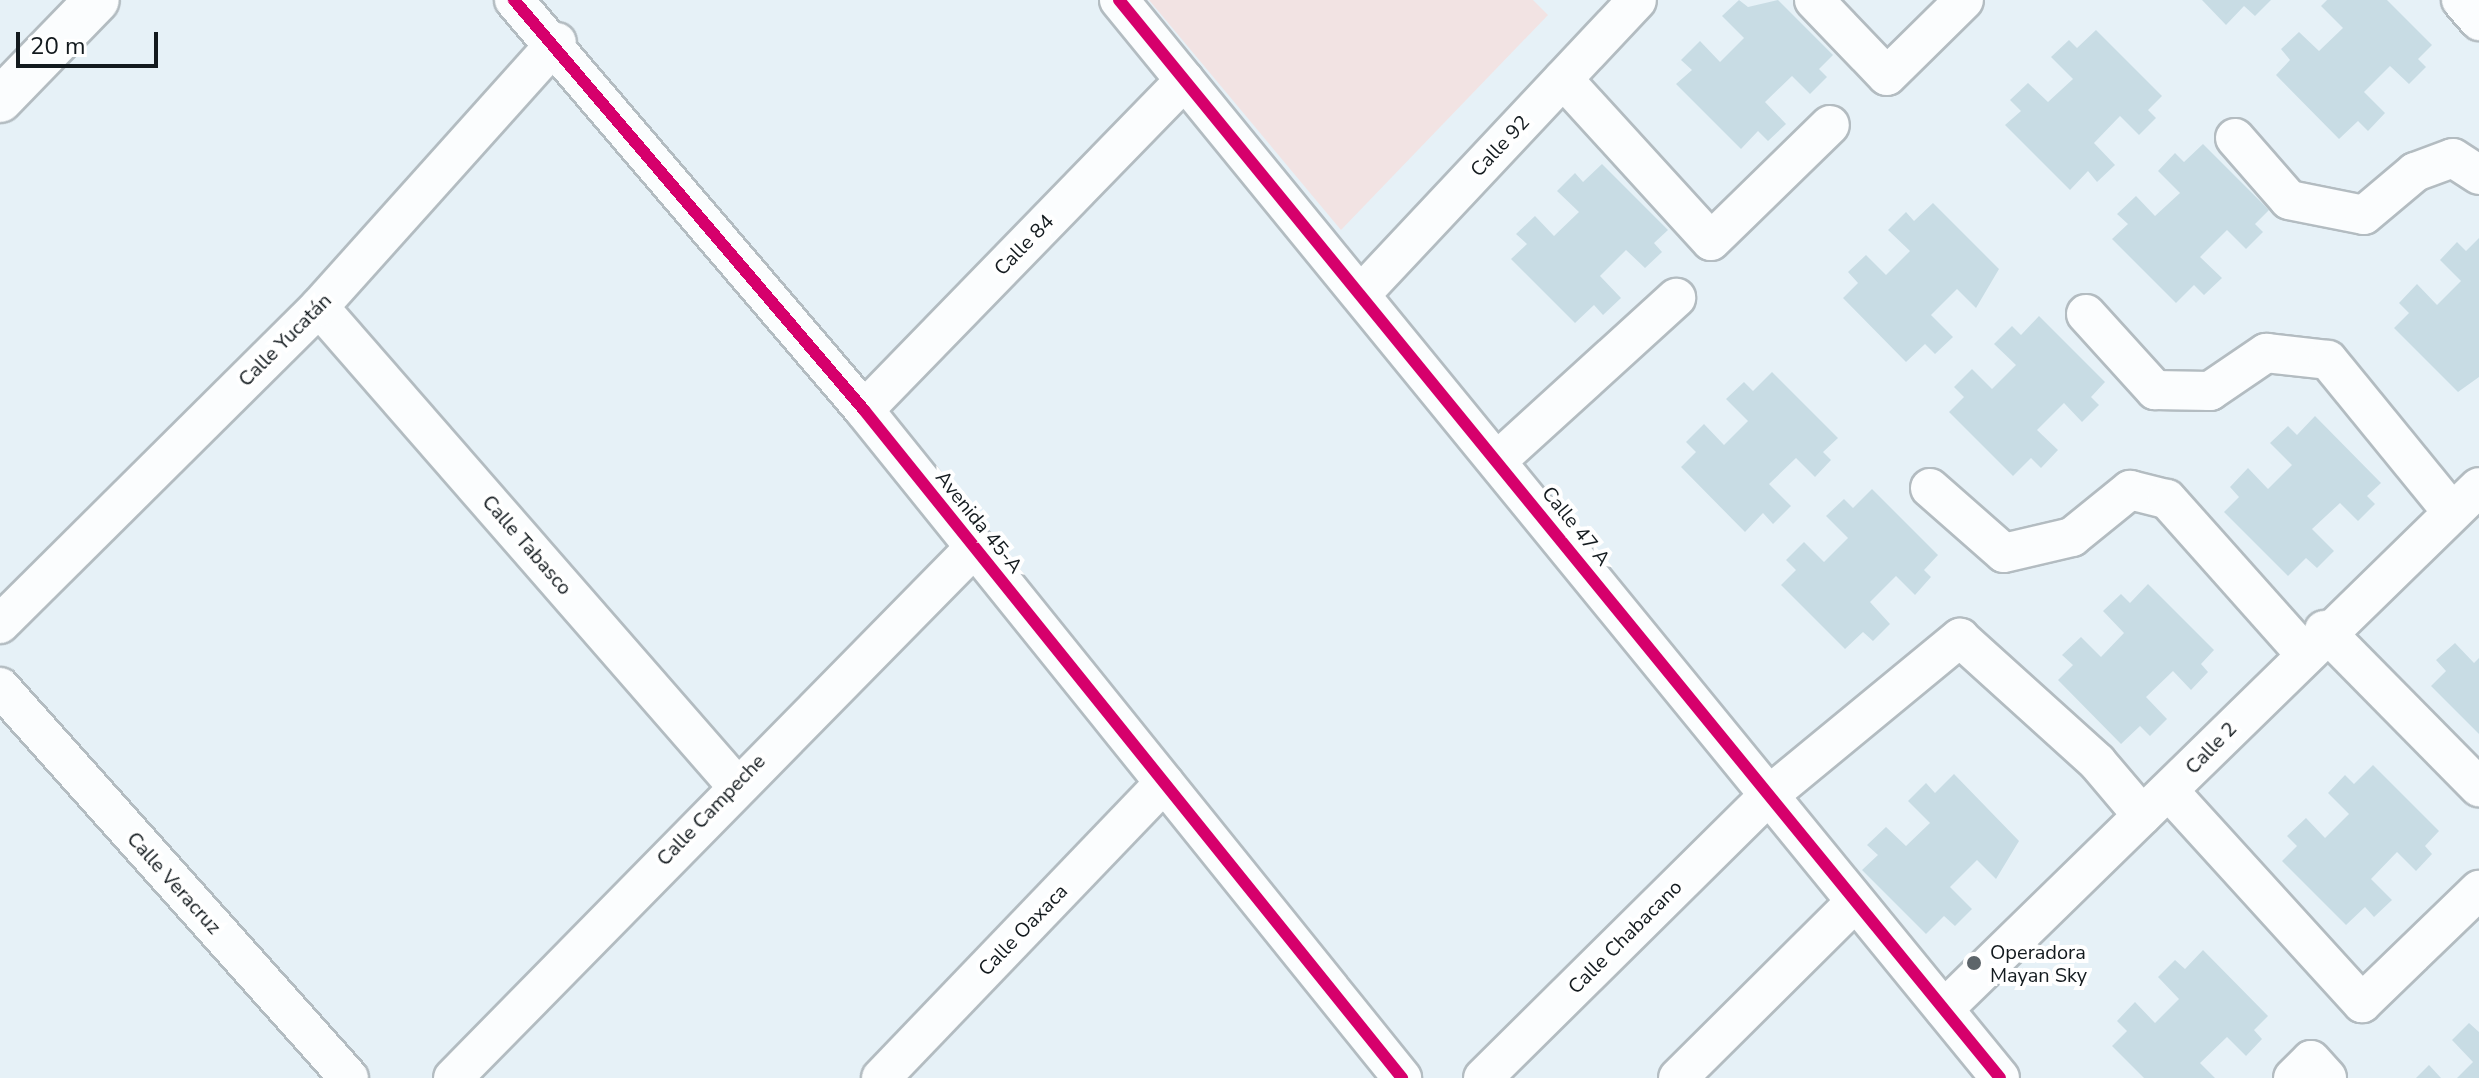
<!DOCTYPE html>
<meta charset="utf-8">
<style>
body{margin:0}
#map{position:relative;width:2479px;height:1078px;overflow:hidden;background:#e6f1f7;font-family:"Nunito Sans",sans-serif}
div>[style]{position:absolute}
.green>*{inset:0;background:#f2e3e3}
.building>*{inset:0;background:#c8dce4}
.roads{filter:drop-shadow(2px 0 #b3bcc1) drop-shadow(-2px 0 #b3bcc1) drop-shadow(0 2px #b3bcc1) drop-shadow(0 -2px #b3bcc1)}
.minor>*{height:38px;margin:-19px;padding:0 19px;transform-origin:19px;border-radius:19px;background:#fbfdfe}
.primary>*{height:44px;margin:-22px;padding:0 22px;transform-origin:22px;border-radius:22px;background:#fbfdfe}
.cycleway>*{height:12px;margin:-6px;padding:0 6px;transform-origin:6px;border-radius:6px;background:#d6006c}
.dots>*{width:22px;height:22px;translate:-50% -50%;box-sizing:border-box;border:4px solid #fff;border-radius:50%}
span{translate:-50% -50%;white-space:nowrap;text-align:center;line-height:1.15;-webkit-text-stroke:8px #fff;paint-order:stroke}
.street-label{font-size:20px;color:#131a1e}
.poi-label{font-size:20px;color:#131a1e}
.left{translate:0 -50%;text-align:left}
.scale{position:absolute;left:16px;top:32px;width:142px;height:36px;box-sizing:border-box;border:4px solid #131a1e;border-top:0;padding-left:10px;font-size:24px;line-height:28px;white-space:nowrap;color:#131a1e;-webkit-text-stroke:6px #fff;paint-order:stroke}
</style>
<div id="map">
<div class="green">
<div style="clip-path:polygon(1149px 0,1533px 0,1548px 15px,1341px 230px)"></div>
</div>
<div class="building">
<div style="clip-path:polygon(1739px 0,1748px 7px,1778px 0,1833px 55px,1819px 69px,1827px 77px,1810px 94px,1792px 76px,1765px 102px,1786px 124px,1768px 141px,1758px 131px,1741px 149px,1676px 84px,1692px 70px,1681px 60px,1700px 41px,1720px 62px,1744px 38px,1722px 16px)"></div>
<div style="clip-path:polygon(2202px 0,2271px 0,2255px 16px,2244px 6px,2226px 25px)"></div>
<div style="clip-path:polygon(2327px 0,2387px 0,2432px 45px,2418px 59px,2426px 67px,2409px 84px,2390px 66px,2364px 92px,2385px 113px,2368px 131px,2358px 121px,2339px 139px,2276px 75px,2290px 60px,2281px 49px,2299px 32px,2319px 51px,2343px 28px,2321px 6px)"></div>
<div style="clip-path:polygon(2096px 30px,2162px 96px,2148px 110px,2156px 118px,2139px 135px,2120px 116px,2094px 143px,2115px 165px,2097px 182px,2088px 171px,2070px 190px,2005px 125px,2021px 111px,2010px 100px,2028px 83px,2048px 102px,2073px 79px,2051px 57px,2069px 40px,2077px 48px)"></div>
<div style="clip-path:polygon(2203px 144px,2269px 210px,2255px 224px,2263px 232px,2246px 249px,2227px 230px,2200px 257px,2222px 278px,2204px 295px,2194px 285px,2176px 303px,2112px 239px,2128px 224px,2117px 214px,2136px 196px,2155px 216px,2180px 193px,2158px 171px,2175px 153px,2184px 162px)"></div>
<div style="clip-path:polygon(1602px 164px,1668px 230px,1654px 243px,1662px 252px,1645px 268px,1626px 250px,1600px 276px,1621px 298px,1603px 315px,1594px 305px,1575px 323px,1511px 259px,1527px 244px,1516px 234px,1535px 216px,1554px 236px,1579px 212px,1557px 191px,1575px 173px,1583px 182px)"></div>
<div style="clip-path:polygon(1933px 203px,1999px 269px,1976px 308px,1957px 289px,1931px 315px,1953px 337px,1935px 354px,1925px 344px,1906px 362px,1843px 298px,1858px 283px,1848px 272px,1866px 255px,1886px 275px,1910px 251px,1888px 230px,1906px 212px,1914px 221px)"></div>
<div style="clip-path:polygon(2479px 238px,2479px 377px,2458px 392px,2394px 328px,2409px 313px,2399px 303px,2417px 284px,2437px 305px,2461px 281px,2440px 260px,2457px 242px,2466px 251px)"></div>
<div style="clip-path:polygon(2039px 316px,2105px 382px,2091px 397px,2099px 405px,2082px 422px,2064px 403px,2037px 430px,2058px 450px,2041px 468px,2031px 458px,2013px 476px,1949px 412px,1964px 397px,1954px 387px,1972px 369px,1992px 389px,2016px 365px,1994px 344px,2012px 326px,2021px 335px)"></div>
<div style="clip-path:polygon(1772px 372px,1838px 438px,1823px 452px,1831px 460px,1815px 477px,1796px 458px,1769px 484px,1791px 506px,1773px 524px,1763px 513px,1745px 532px,1681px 467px,1696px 452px,1686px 442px,1704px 424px,1724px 445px,1748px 421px,1726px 399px,1744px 382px,1753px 391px)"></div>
<div style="clip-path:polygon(2315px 416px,2381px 483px,2367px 496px,2375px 504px,2358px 521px,2340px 503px,2312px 529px,2334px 551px,2317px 568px,2306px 558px,2288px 576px,2224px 512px,2239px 497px,2230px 487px,2248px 468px,2268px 489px,2292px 465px,2270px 443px,2288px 426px,2297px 435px)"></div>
<div style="clip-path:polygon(1872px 489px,1938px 555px,1924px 570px,1931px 577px,1915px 595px,1896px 576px,1870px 602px,1890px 624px,1873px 641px,1863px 632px,1845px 649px,1781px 585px,1796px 570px,1786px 560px,1804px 542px,1824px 562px,1848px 538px,1826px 516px,1844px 499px,1853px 508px)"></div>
<div style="clip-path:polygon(2148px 584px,2214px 650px,2201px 664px,2208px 672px,2191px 690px,2173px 671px,2146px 697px,2167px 719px,2150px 736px,2140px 726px,2121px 744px,2058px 680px,2073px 665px,2062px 655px,2081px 637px,2101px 657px,2124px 633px,2103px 611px,2121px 594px,2130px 603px)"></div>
<div style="clip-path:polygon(2455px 643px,2474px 663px,2479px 658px,2479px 734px,2431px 686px,2446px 671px,2436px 660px)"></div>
<div style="clip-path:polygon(2373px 765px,2439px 831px,2425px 846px,2432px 854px,2416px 871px,2397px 852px,2371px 879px,2392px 900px,2374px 917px,2365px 907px,2346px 925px,2282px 861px,2297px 846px,2287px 836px,2306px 818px,2325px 838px,2349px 814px,2328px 793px,2345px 775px,2354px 784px)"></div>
<div style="clip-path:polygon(1954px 774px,2019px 841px,1996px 879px,1977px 860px,1950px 887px,1972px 909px,1955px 926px,1944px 916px,1926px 934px,1862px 870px,1878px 855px,1867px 845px,1886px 827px,1906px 846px,1930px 823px,1908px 801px,1926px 783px,1935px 793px)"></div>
<div style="clip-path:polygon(2203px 950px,2268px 1016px,2254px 1030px,2262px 1039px,2246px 1056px,2227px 1037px,2200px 1063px,2215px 1078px,2144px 1078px,2112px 1046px,2127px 1031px,2117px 1021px,2135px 1002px,2155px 1023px,2179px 999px,2158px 977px,2175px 960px,2185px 969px)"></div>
<div style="clip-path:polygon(2469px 1023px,2479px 1032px,2479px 1078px,2457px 1078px,2473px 1062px,2452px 1040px)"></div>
<div style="clip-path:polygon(2429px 1065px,2441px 1078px,2416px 1078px)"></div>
</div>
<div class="roads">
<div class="minor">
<div style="left:514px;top:0;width:539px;rotate:49.51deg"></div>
<div style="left:864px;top:410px;width:858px;rotate:51.15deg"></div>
<div style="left:1119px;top:0;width:1392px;rotate:50.74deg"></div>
<div style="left:1814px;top:0;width:105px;rotate:46.2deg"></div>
<div style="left:1887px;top:76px;width:108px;rotate:-44.6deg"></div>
<div style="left:2461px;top:0;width:28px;rotate:49deg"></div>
<div style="left:1563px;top:79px;width:219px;rotate:47.6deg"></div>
<div style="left:1711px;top:241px;width:166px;rotate:-44.3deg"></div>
<div style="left:2235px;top:138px;width:82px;rotate:48.9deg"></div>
<div style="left:2289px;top:200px;width:76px;rotate:11.3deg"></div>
<div style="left:2364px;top:215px;width:67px;rotate:-40.1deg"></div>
<div style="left:2415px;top:172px;width:40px;rotate:-20.2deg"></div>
<div style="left:2453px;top:158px;width:31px;rotate:33deg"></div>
<div style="left:1363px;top:292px;width:400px;rotate:-46.8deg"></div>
<div style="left:319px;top:307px;width:633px;rotate:48.91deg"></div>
<div style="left:2086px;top:314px;width:103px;rotate:47.8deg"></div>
<div style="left:2155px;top:390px;width:55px;rotate:1deg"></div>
<div style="left:2210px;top:391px;width:68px;rotate:-34.2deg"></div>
<div style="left:2266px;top:353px;width:62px;rotate:6.4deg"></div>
<div style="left:2328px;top:360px;width:196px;rotate:50.8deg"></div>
<div style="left:864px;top:410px;width:460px;rotate:-45.8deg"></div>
<div style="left:1498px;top:460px;width:241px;rotate:-42.3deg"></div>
<div style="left:1930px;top:488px;width:98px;rotate:41.3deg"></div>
<div style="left:2004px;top:553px;width:70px;rotate:-13.2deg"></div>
<div style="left:2072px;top:537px;width:75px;rotate:-39deg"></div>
<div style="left:2130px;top:490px;width:38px;rotate:14deg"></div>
<div style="left:2167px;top:499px;width:206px;rotate:48.3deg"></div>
<div style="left:0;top:624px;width:450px;rotate:-44.8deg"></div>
<div style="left:319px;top:307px;width:356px;rotate:-48.1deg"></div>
<div style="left:2324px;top:630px;width:221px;rotate:45.4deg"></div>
<div style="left:0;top:687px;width:524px;rotate:48.25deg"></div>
<div style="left:2169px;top:791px;width:287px;rotate:47.7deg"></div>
<div style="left:2362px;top:1003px;width:163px;rotate:-44deg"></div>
<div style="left:1944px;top:1009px;width:747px;rotate:-44.3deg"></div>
<div style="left:453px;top:1078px;width:745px;rotate:-45.49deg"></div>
<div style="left:881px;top:1078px;width:409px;rotate:-46.2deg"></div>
<div style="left:1483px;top:1078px;width:401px;rotate:-44.7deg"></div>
<div style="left:1768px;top:796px;width:249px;rotate:-39.5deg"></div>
<div style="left:1960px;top:638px;width:185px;rotate:42.1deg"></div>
<div style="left:2097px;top:762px;width:70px;rotate:49.7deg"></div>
<div style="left:1678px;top:1078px;width:250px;rotate:-44.8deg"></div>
<div style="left:2293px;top:1078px;width:25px;rotate:-45deg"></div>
<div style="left:2311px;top:1060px;width:24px;rotate:48deg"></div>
</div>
<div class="primary">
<div style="left:0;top:100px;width:139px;rotate:-45.9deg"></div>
</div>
</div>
<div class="cycleway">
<div style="left:514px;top:0;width:539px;rotate:49.51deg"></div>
<div style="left:864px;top:410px;width:858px;rotate:51.15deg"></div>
<div style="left:1119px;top:0;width:1392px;rotate:50.74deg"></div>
</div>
<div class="dots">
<div style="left:1974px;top:963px;background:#5d656a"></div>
</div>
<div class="street-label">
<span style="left:1500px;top:146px;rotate:-47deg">Calle 92</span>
<span style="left:1024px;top:245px;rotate:-46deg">Calle 84</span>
<span style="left:285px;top:340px;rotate:-45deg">Calle Yucatán</span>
<span style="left:979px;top:522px;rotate:51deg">Avenida 45-A</span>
<span style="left:1576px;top:526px;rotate:51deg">Calle 47 A</span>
<span style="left:527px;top:545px;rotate:49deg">Calle Tabasco</span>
<span style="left:2211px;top:748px;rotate:-46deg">Calle 2</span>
<span style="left:711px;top:810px;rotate:-46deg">Calle Campeche</span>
<span style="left:174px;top:883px;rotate:48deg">Calle Veracruz</span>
<span style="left:1023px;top:930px;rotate:-46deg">Calle Oaxaca</span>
<span style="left:1625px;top:937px;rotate:-45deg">Calle Chabacano</span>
</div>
<div class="poi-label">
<span class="left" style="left:1990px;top:964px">Operadora<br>Mayan Sky</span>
</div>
<div class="scale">20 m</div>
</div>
